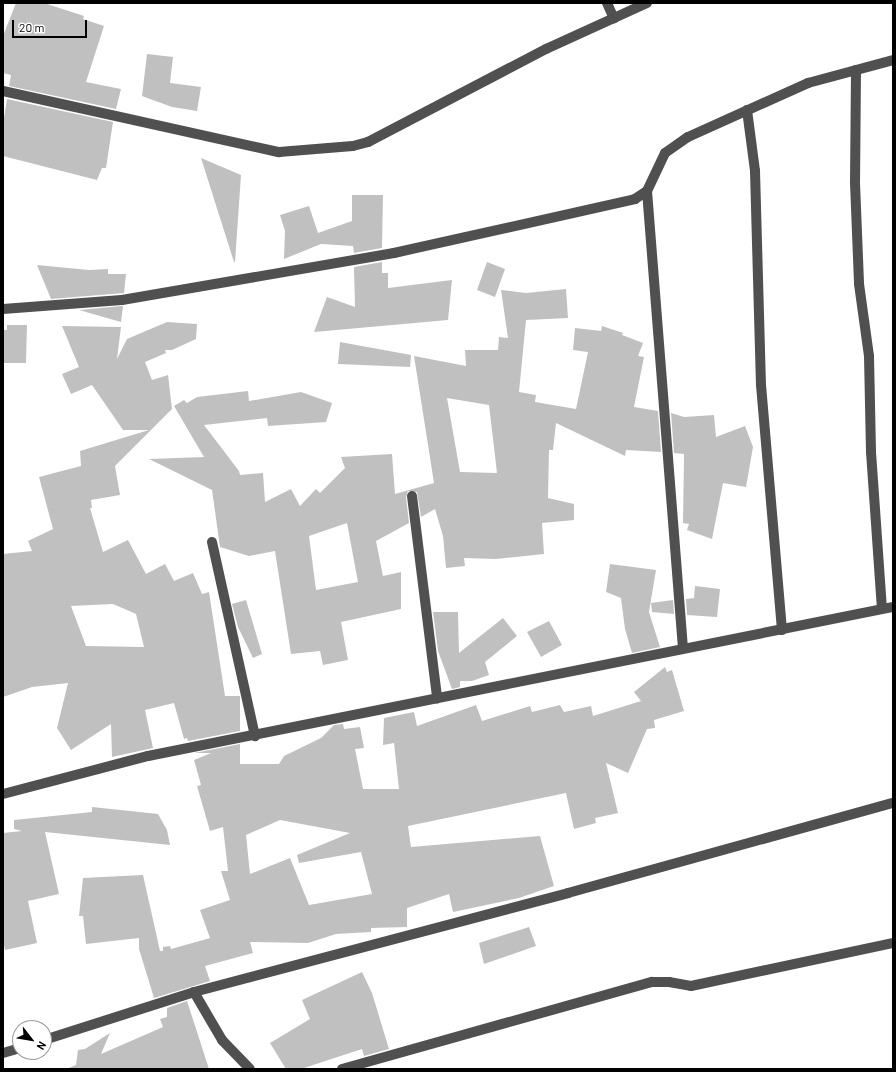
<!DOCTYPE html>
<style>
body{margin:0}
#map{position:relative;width:896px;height:1072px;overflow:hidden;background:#fff;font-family:Barlow,sans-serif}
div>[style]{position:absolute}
.building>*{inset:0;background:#c0c0c0}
.minor>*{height:10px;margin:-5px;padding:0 5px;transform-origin:5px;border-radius:5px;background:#505050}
span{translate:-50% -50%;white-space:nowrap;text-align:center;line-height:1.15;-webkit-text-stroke:4px #fff;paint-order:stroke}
.frame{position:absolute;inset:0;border:4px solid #000;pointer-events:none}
.north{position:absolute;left:12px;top:1020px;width:40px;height:40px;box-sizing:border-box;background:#fff;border:1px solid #999;border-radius:50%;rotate:121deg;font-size:11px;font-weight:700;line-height:16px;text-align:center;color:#000}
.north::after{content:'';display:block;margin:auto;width:14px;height:18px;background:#000;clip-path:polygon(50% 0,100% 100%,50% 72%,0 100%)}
.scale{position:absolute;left:12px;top:20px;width:75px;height:18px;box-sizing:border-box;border:2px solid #000;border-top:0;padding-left:5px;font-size:12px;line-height:14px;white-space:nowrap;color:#000;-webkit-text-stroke:3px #fff;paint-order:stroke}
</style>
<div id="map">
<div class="building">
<div style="clip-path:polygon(16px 3px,44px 3px,84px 16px,83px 19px,104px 26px,86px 82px,121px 89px,116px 109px,9px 86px,11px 75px,3px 73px,3px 36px)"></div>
<div style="clip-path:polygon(147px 54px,173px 57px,170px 83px,201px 87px,197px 111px,172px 107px,142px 96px)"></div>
<div style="clip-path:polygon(7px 99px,113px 122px,106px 168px,102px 168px,97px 180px,3px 156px,3px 124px)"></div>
<div style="clip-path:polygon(201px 158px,241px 175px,235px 262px,234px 262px)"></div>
<div style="clip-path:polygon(352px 195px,383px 195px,382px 248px,354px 253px,353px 246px,321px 244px,284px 259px,285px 231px,280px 215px,309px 206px,318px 233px,352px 221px)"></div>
<div style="clip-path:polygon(382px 262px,382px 273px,388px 273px,388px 288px,452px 280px,448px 320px,314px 332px,327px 297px,355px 307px,354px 267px)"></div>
<div style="clip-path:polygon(487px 262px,505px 269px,495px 297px,477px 290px)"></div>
<div style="clip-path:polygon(37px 265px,89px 270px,108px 269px,108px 274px,126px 274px,124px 293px,51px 299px)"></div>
<div style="clip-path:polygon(evenodd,566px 289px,568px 318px,526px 320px,519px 392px,536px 395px,535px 402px,576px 409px,588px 352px,573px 350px,575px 328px,601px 331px,602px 326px,623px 333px,622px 335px,643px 343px,638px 356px,644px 357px,634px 407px,658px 411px,661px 452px,626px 450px,625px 456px,556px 423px,553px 450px,549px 450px,548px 498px,574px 504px,574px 520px,542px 523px,544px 554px,496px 559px,464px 558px,465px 566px,446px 568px,443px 536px,435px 509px,421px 517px,417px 492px,408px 491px,406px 497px,409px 523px,376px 541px,383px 576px,401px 572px,401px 609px,341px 622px,348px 660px,323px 665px,320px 651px,291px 654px,275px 551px,249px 556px,220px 547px,212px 490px,149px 459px,204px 457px,174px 406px,184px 400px,187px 403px,197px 397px,248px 391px,249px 401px,301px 392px,332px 403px,326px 422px,268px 426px,267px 418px,204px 425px,239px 471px,240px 475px,263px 473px,265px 502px,291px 489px,300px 506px,316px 489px,320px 493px,345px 468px,341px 457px,392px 454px,395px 494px,434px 483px,414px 356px,466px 366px,465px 350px,498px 350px,499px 337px,508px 338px,501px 290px,526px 293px,566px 289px,447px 398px,489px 405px,497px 473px,460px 472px,447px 398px,566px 289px,347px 523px,358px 582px,316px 590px,309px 536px,347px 523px)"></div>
<div style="clip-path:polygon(123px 306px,121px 322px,79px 310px,122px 306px)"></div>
<div style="clip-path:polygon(evenodd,167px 322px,197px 324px,196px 339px,172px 350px,165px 350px,166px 353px,145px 362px,152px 380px,168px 375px,172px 409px,115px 466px,120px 495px,91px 500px,92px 508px,90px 508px,103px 552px,128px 540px,146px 574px,165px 564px,174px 581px,193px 573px,202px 594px,209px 592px,225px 696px,240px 696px,240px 731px,188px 741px,187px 738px,184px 739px,174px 703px,145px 710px,153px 748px,112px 757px,111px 724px,71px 750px,57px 728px,68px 683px,32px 687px,3px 697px,3px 554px,32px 551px,28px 541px,53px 529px,39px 477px,81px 466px,80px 451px,149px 430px,123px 430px,92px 385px,71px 394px,62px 374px,79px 367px,62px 326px,121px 327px,117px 359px,127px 339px,167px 322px,113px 604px,136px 614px,144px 647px,86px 646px,71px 606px,113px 604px)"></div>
<div style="clip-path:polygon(7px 325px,27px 325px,26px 363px,3px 363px,3px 330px,7px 330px)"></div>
<div style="clip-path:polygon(340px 342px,411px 355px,410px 367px,338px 364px)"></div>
<div style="clip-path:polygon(671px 413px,684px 417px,714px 415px,716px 437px,745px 426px,753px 447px,746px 487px,723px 483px,712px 539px,687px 530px,689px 524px,683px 523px,684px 454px,674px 453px)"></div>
<div style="clip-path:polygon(610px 564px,656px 570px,649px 612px,660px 647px,632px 653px,625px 629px,621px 598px,606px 592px)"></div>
<div style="clip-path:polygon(695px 586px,720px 589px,717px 617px,687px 615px,686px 599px,694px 598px)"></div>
<div style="clip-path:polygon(246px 600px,262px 654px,253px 658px,238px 627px,232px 604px)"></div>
<div style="clip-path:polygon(673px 600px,674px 614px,652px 612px,651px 603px)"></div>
<div style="clip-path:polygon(433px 612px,458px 612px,459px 653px,503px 618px,517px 636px,485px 662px,489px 675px,472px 681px,460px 681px,460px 687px,452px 689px,438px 651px)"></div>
<div style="clip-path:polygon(549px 621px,562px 645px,541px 657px,527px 632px)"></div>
<div style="clip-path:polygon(evenodd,665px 667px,667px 672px,672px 670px,684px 711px,654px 720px,655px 728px,647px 729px,628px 773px,606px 763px,618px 813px,595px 818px,596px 823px,574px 829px,566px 793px,408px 826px,411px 847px,540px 836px,554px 886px,519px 898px,453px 912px,449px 894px,407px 908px,407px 927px,371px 928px,371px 932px,336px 934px,308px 943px,250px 942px,253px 953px,205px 966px,210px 981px,154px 998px,139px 949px,139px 938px,86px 944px,83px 916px,79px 916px,83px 878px,143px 875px,160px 951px,163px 951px,163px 947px,170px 946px,171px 949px,210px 938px,200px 910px,230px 900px,221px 871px,228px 871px,223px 827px,210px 831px,197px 786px,201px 785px,194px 760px,211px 753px,194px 753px,240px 744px,240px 764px,279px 764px,284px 756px,321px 738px,334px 725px,343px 724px,344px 729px,360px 727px,364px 748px,355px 749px,363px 789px,399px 789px,394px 743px,383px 745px,384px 718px,414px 712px,417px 726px,476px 705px,482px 721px,530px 706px,532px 712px,560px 705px,564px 712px,591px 706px,593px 716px,641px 701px,634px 692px,665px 667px,280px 820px,350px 833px,297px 855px,299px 863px,361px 852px,372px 894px,309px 905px,290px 858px,250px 874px,246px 835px,280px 820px)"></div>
<div style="clip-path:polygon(92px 807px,158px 814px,167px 830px,170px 845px,45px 832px,59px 894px,28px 901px,37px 943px,5px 950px,3px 939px,3px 833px,22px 831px,14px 829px,14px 820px,92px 812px)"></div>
<div style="clip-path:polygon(529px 927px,536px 946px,484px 964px,479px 943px)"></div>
<div style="clip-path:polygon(362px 972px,372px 993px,389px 1049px,364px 1056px,362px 1049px,301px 1069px,286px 1069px,270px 1043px,310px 1019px,302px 1000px)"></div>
<div style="clip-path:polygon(187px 1001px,209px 1069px,66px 1069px,76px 1065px,78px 1050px,85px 1049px,110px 1033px,101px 1054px,163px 1027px,160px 1019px,167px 1017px,167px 1008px)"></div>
</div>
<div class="minor">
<div style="left:607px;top:3px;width:17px;rotate:66deg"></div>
<div style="left:856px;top:70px;width:113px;rotate:90.5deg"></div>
<div style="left:855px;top:183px;width:101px;rotate:87.7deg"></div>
<div style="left:859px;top:284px;width:73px;rotate:82.1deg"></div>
<div style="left:869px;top:356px;width:96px;rotate:88.8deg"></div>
<div style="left:871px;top:452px;width:157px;rotate:86deg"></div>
<div style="left:3px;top:91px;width:283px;rotate:12.5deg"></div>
<div style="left:279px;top:152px;width:74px;rotate:-4.6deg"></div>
<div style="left:353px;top:146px;width:16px;rotate:-15deg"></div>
<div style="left:368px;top:142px;width:201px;rotate:-27.6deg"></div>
<div style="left:546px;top:49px;width:111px;rotate:-24.5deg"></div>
<div style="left:747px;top:110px;width:62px;rotate:82.5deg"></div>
<div style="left:755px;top:171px;width:214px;rotate:88.4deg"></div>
<div style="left:761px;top:385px;width:246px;rotate:85.1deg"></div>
<div style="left:647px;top:191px;width:459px;rotate:85.5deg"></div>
<div style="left:3px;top:309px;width:119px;rotate:-4.3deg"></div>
<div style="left:122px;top:300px;width:276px;rotate:-9.8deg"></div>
<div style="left:394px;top:253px;width:247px;rotate:-12.6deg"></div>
<div style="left:635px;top:199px;width:14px;rotate:-34deg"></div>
<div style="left:647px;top:191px;width:42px;rotate:-64.7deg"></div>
<div style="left:665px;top:153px;width:28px;rotate:-35deg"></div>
<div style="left:688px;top:137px;width:132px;rotate:-24.2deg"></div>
<div style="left:808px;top:83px;width:88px;rotate:-15.1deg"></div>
<div style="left:412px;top:496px;width:204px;rotate:82.9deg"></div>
<div style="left:212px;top:542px;width:199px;rotate:77.5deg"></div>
<div style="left:3px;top:794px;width:150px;rotate:-14.7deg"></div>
<div style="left:148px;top:756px;width:760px;rotate:-11.31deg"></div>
<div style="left:194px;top:992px;width:56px;rotate:59.7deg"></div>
<div style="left:222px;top:1040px;width:40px;rotate:46deg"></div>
<div style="left:44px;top:1040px;width:157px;rotate:-17.7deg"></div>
<div style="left:194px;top:992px;width:387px;rotate:-14.8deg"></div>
<div style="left:568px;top:893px;width:337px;rotate:-15.5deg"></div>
<div style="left:3px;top:1053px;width:18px;rotate:-16deg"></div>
<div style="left:342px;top:1069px;width:322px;rotate:-15.7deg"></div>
<div style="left:652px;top:982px;width:17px"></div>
<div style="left:669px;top:982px;width:22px;rotate:10deg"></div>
<div style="left:691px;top:986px;width:207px;rotate:-12deg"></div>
</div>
<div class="frame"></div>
<div class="north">N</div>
<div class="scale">20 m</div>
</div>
